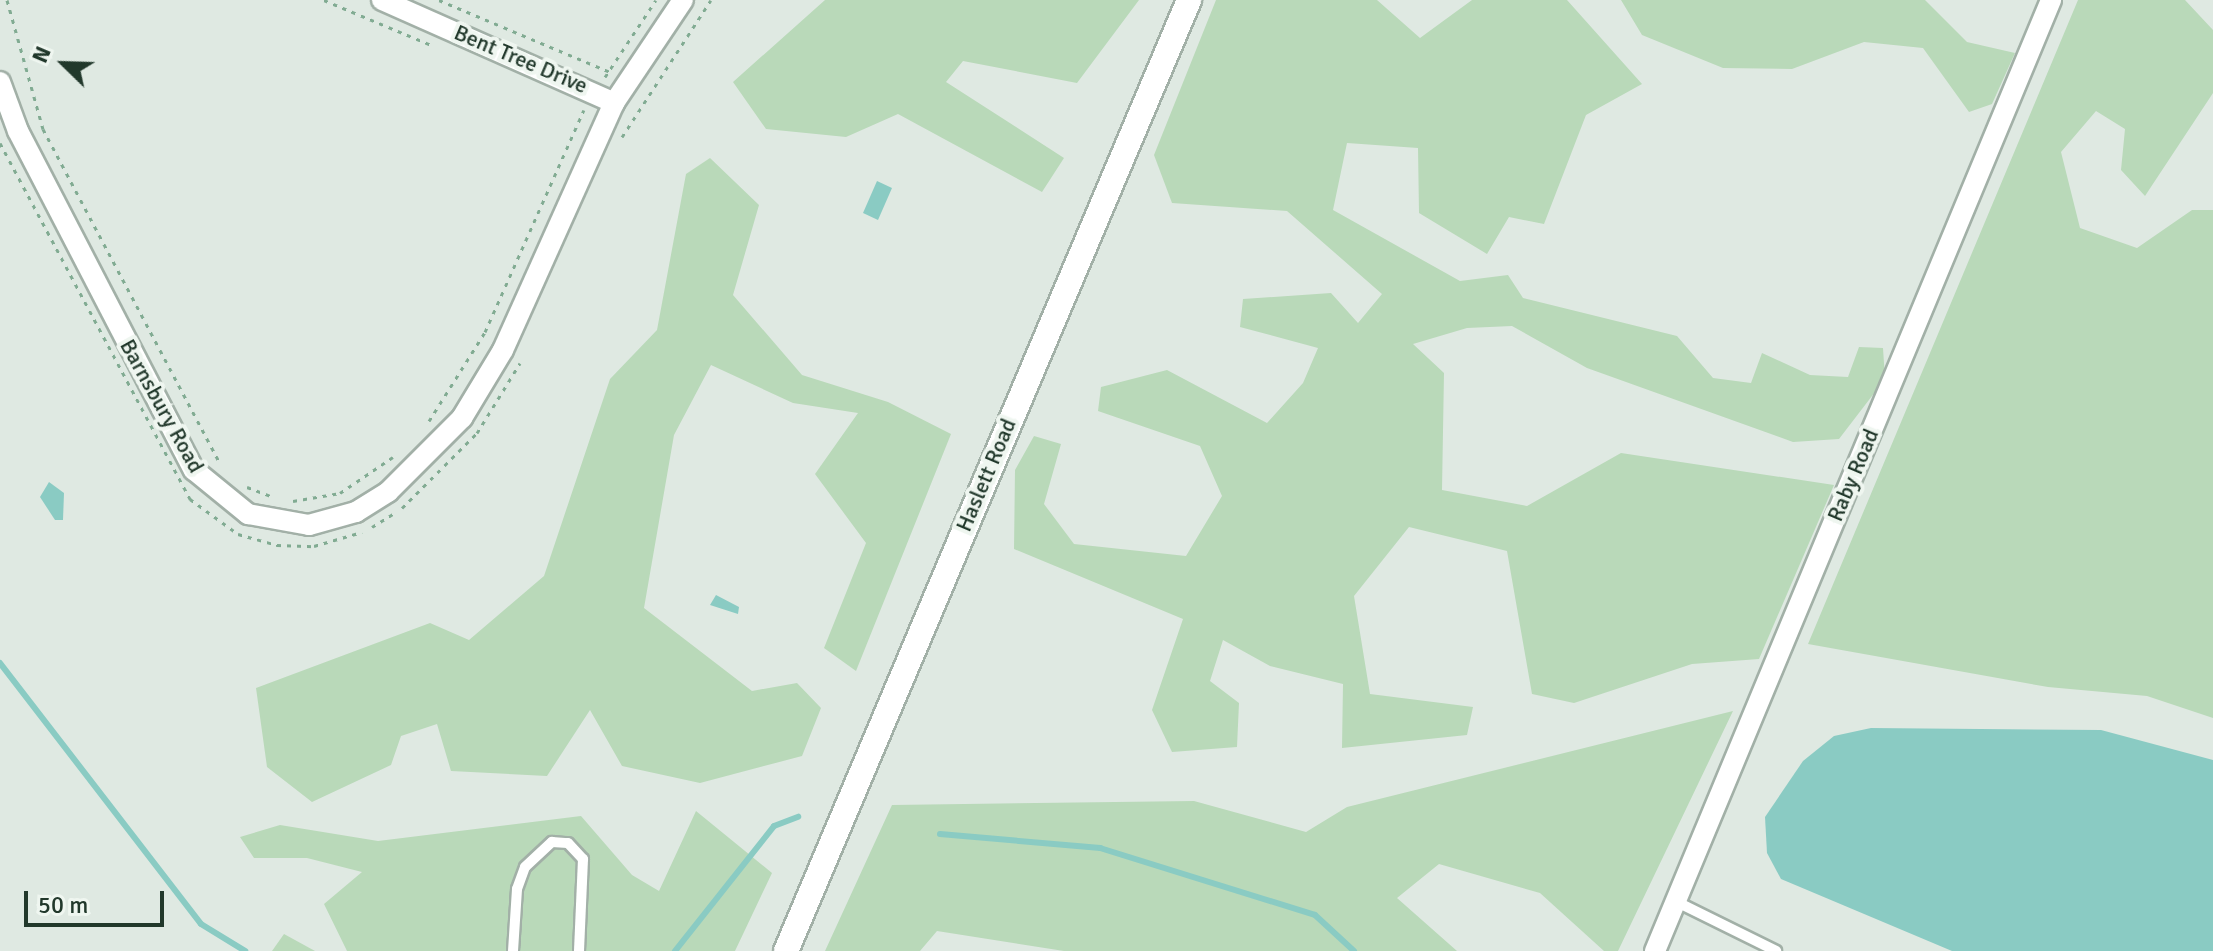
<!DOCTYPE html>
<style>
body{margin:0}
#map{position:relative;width:2213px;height:951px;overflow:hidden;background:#dfe9e2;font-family:Signika,sans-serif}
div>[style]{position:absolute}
.green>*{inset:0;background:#b9d9b9}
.water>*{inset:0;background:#8acbc3}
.stream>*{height:6px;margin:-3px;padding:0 3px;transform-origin:3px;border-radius:3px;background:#8acbc3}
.path>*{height:3px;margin-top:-1.5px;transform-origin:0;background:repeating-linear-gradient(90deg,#81ab92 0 4px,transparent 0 10px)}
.roads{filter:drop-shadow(2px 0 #a2b0a7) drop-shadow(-2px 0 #a2b0a7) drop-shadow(0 2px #a2b0a7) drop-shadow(0 -2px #a2b0a7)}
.service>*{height:10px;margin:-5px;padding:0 5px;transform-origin:5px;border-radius:5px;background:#fff}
.minor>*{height:20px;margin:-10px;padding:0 10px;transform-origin:10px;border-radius:10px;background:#fff}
.secondary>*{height:24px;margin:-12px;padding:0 12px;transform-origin:12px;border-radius:12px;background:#fff}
span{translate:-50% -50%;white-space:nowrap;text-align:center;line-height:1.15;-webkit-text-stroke:8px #eff6f0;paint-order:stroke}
.street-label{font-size:22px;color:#21382b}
.north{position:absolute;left:24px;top:24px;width:80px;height:80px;-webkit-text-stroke:6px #eff6f0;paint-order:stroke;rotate:293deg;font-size:22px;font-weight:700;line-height:32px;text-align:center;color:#21382b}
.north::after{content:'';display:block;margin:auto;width:28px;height:36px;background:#21382b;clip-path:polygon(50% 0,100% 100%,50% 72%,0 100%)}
.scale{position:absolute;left:24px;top:891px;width:140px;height:36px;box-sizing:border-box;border:4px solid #21382b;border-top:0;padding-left:10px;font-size:24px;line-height:28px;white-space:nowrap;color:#21382b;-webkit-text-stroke:6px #eff6f0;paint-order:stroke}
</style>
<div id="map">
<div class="green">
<div style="clip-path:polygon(825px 0,1139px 0,1077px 83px,963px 61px,946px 82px,1064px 158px,1042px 192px,898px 114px,846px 137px,766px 129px,733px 82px)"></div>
<div style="clip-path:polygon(1216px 0,1377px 0,1420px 38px,1472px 0,1567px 0,1642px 84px,1586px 115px,1544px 224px,1509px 217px,1487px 254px,1419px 213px,1418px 148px,1347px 143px,1333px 210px,1460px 281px,1508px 275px,1523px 298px,1677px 336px,1713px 378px,1751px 383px,1762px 353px,1810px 375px,1848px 377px,1859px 347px,1883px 348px,1885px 379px,1839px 439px,1793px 442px,1587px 368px,1512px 326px,1467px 328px,1413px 344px,1444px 373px,1442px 490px,1527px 506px,1621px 453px,1834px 485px,1759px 659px,1692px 664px,1574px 703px,1532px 694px,1507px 551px,1409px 527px,1354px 596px,1370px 694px,1473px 707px,1467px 735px,1342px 748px,1343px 684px,1270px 666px,1223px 640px,1210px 681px,1239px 703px,1237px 747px,1172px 752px,1152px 710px,1183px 619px,1014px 549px,1015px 470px,1034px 436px,1061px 444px,1044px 504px,1074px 544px,1186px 556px,1222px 496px,1200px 446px,1098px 411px,1101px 387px,1167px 370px,1267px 423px,1303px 383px,1318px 348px,1240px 327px,1243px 299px,1331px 293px,1358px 323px,1382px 294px,1287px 211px,1172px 203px,1154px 155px)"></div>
<div style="clip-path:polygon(1621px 0,1925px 0,1967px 42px,2015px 53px,1992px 104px,1969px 112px,1923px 48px,1864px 42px,1792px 69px,1723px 68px,1642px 35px)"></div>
<div style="clip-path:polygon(2078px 0,2185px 0,2213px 30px,2213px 93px,2145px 196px,2121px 170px,2125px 129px,2096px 111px,2061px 152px,2080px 228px,2137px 248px,2192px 210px,2213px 210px,2213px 718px,2147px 696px,2048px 687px,1808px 644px)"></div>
<div style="clip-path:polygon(710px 158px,759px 205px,733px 295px,802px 375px,888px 402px,951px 434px,856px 671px,824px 648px,866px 543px,815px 474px,858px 413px,793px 403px,711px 365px,674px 435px,644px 608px,752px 691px,797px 683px,821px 708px,802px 756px,700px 783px,622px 766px,590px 710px,547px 776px,451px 771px,437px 724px,401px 736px,391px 765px,312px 802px,267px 767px,256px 688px,430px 623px,469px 640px,544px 576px,610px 379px,657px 330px,686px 174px)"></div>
<div style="clip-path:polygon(1733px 711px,1618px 951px,1604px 951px,1540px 893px,1439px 864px,1397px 898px,1457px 951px,1064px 951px,937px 931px,920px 951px,825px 951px,892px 805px,1194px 801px,1306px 832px,1347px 807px)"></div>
<div style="clip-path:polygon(696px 811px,772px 873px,735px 951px,347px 951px,324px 904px,362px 872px,307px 858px,254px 858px,240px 837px,280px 825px,378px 841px,581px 816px,632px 875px,659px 891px)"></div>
<div style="clip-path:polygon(284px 934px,315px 951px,272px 951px)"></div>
</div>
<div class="water">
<div style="clip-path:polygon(877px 181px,892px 188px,878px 220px,863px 213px)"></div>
<div style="clip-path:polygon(49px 482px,64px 493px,63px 520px,55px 520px,40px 497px)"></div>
<div style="clip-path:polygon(716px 595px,739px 607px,738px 614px,710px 605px)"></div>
<div style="clip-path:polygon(1871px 728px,2101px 730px,2213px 760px,2213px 951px,1952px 951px,1781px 879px,1767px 853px,1765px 817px,1803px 761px,1834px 736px)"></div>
</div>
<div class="stream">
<div style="left:0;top:663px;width:329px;rotate:52.4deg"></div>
<div style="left:201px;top:924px;width:52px;rotate:31.5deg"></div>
<div style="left:940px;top:834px;width:161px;rotate:5deg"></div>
<div style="left:1100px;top:848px;width:225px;rotate:17.3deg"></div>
<div style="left:1315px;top:915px;width:53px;rotate:42.7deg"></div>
<div style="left:675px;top:951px;width:159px;rotate:-51.6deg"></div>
<div style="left:774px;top:826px;width:26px;rotate:-21deg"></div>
</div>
<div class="path">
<div style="left:7px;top:0;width:134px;rotate:74.4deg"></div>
<div style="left:43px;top:129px;width:379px;rotate:62.1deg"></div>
<div style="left:324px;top:0;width:116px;rotate:22.8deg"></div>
<div style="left:439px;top:0;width:186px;rotate:22.8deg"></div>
<div style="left:605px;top:77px;width:92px;rotate:-56.5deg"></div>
<div style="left:622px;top:137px;width:163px;rotate:-57deg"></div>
<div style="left:0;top:143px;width:404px;rotate:61.9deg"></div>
<div style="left:190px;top:499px;width:59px;rotate:36.1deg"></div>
<div style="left:238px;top:534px;width:41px;rotate:15.8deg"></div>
<div style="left:277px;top:545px;width:37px;rotate:2deg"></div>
<div style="left:314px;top:546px;width:50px;rotate:-16.3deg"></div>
<div style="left:429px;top:421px;width:105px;rotate:-57.8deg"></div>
<div style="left:485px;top:332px;width:243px;rotate:-66deg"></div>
<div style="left:247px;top:487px;width:25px;rotate:21deg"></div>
<div style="left:293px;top:501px;width:48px;rotate:-9.7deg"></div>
<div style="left:340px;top:493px;width:64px;rotate:-34.2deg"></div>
<div style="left:402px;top:508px;width:106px;rotate:-45deg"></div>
<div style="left:477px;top:433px;width:82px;rotate:-58.4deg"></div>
<div style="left:372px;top:527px;width:28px;rotate:-32deg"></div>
</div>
<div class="roads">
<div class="service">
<div style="left:1675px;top:901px;width:113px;rotate:26.3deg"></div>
<div style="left:513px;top:951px;width:62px;rotate:-86.3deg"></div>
<div style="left:517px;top:889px;width:23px;rotate:-70deg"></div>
<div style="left:525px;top:867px;width:37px;rotate:-43deg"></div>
<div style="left:552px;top:842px;width:16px;rotate:4deg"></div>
<div style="left:568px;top:843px;width:22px;rotate:47deg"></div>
<div style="left:583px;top:859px;width:92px;rotate:92.5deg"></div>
</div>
<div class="minor">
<div style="left:382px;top:0;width:254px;rotate:23.9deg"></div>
<div style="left:0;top:82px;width:52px;rotate:69.8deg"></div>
<div style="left:18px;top:131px;width:382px;rotate:62.6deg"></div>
<div style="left:194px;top:470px;width:70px;rotate:39.2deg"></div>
<div style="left:248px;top:514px;width:62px;rotate:10.2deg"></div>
<div style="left:309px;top:525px;width:49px;rotate:-15.5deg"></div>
<div style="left:356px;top:512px;width:38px;rotate:-32deg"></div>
<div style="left:388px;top:492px;width:105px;rotate:-45deg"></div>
<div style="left:462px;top:418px;width:79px;rotate:-58.9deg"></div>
<div style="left:503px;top:350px;width:271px;rotate:-65.8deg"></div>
<div style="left:614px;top:103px;width:124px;rotate:-56.2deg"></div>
<div style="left:1655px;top:951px;width:1030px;rotate:-67.39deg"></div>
</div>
<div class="secondary">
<div style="left:786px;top:951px;width:1033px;rotate:-67.03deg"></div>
</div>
</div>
<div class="street-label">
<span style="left:521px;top:59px;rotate:23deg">Bent Tree Drive</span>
<span style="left:162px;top:406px;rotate:61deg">Barnsbury Road</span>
<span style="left:986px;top:475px;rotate:-67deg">Haslett Road</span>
<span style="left:1853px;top:475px;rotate:-67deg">Raby Road</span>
</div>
<div class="north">N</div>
<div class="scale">50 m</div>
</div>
